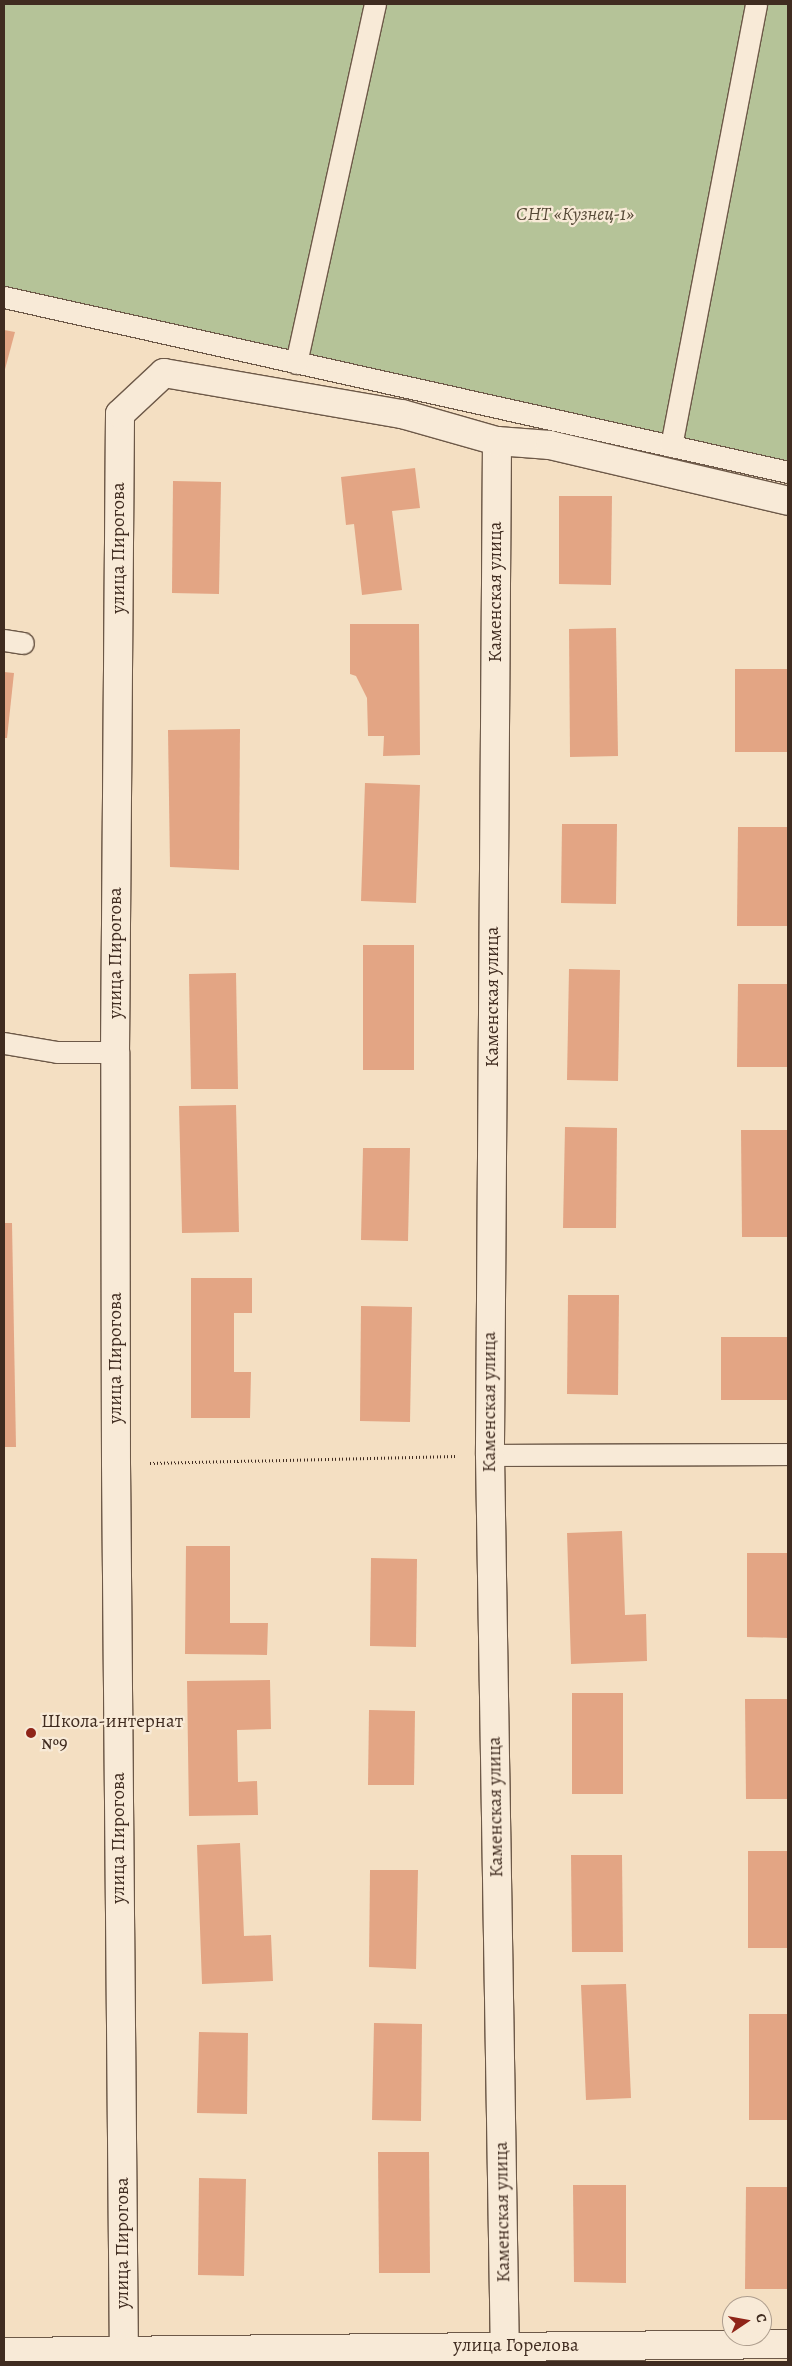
<!DOCTYPE html>
<meta charset="utf-8">
<style>
body{margin:0}
#map{position:relative;width:792px;height:2366px;overflow:hidden;background:#f4dfc2;font-family:Alegreya,serif}
div>[style]{position:absolute}
.green>*{inset:0;background:#b5c398}
.building>*{inset:0;background:#e3a584}
.path>*{height:3px;margin-top:-1.5px;transform-origin:0;background:repeating-linear-gradient(90deg,#402c20 0 1px,transparent 0 3.5px)}
.roads{filter:drop-shadow(1px 0 #6d5948) drop-shadow(-1px 0 #6d5948) drop-shadow(0 1px #6d5948) drop-shadow(0 -1px #6d5948)}
.service>*{height:21px;margin:-10.5px;padding:0 10.5px;transform-origin:10.5px;border-radius:10.5px;background:#f8ead7}
.minor>*{height:28px;margin:-14px;padding:0 14px;transform-origin:14px;border-radius:14px;background:#f8ead7}
.dots>*{width:14px;height:14px;translate:-50% -50%;box-sizing:border-box;border:2px solid #f8ead7;border-radius:50%}
span{translate:-50% -50%;white-space:nowrap;text-align:center;line-height:1.15;-webkit-text-stroke:4.5px #f8ead7;paint-order:stroke}
.park-label{font-size:19px;color:#574a38;font-style:italic}
.street-label{font-size:19px;color:#402c20}
.poi-label{font-size:19px;color:#402c20}
.left{translate:0 -50%;text-align:left}
.frame{position:absolute;inset:0;border:5px solid #402c20;pointer-events:none}
.north{position:absolute;left:722px;top:2296px;width:50px;height:50px;box-sizing:border-box;background:#f8ead7;border:1px solid #ae9e8e;border-radius:50%;rotate:78deg;font-size:14px;font-weight:700;line-height:20px;text-align:center;color:#402c20}
.north::after{content:'';display:block;margin:auto;width:18px;height:22px;background:#8f2418;clip-path:polygon(50% 0,100% 100%,50% 72%,0 100%)}
</style>
<div id="map">
<div class="green">
<div style="clip-path:polygon(4px 4px,788px 4px,788px 484px,4px 293px)"></div>
</div>
<div class="building">
<div style="clip-path:polygon(4px 330px,15px 332px,4px 373px)"></div>
<div style="clip-path:polygon(415px 468px,420px 508px,392px 511px,402px 590px,362px 595px,354px 524px,346px 525px,341px 477px)"></div>
<div style="clip-path:polygon(173px 481px,221px 482px,219px 594px,172px 593px)"></div>
<div style="clip-path:polygon(559px 496px,612px 496px,611px 585px,559px 584px)"></div>
<div style="clip-path:polygon(350px 624px,419px 624px,420px 755px,383px 756px,384px 736px,368px 736px,367px 698px,356px 676px,350px 674px)"></div>
<div style="clip-path:polygon(616px 628px,618px 756px,570px 757px,569px 629px)"></div>
<div style="clip-path:polygon(735px 669px,788px 669px,788px 752px,735px 752px)"></div>
<div style="clip-path:polygon(4px 672px,14px 673px,7px 738px,4px 738px)"></div>
<div style="clip-path:polygon(240px 729px,239px 870px,170px 867px,168px 730px)"></div>
<div style="clip-path:polygon(365px 783px,420px 785px,416px 903px,361px 901px)"></div>
<div style="clip-path:polygon(562px 824px,617px 824px,616px 904px,561px 903px)"></div>
<div style="clip-path:polygon(738px 827px,788px 827px,788px 926px,737px 926px)"></div>
<div style="clip-path:polygon(363px 945px,414px 945px,414px 1070px,363px 1070px)"></div>
<div style="clip-path:polygon(569px 969px,620px 970px,618px 1081px,567px 1080px)"></div>
<div style="clip-path:polygon(236px 973px,238px 1089px,191px 1089px,189px 974px)"></div>
<div style="clip-path:polygon(738px 984px,788px 984px,788px 1067px,737px 1067px)"></div>
<div style="clip-path:polygon(236px 1105px,239px 1232px,182px 1233px,179px 1106px)"></div>
<div style="clip-path:polygon(565px 1127px,617px 1128px,616px 1228px,563px 1228px)"></div>
<div style="clip-path:polygon(741px 1130px,788px 1130px,788px 1237px,742px 1237px)"></div>
<div style="clip-path:polygon(363px 1148px,410px 1148px,408px 1241px,361px 1240px)"></div>
<div style="clip-path:polygon(4px 1223px,12px 1223px,16px 1447px,4px 1447px)"></div>
<div style="clip-path:polygon(191px 1278px,252px 1278px,252px 1313px,234px 1313px,234px 1372px,251px 1372px,250px 1418px,191px 1418px)"></div>
<div style="clip-path:polygon(568px 1295px,619px 1295px,618px 1395px,567px 1394px)"></div>
<div style="clip-path:polygon(361px 1306px,412px 1307px,410px 1422px,360px 1421px)"></div>
<div style="clip-path:polygon(721px 1337px,788px 1337px,788px 1400px,721px 1400px)"></div>
<div style="clip-path:polygon(622px 1531px,625px 1615px,646px 1614px,647px 1661px,571px 1664px,567px 1533px)"></div>
<div style="clip-path:polygon(186px 1546px,230px 1546px,230px 1623px,268px 1623px,267px 1655px,185px 1654px)"></div>
<div style="clip-path:polygon(747px 1553px,788px 1553px,788px 1638px,747px 1637px)"></div>
<div style="clip-path:polygon(371px 1558px,417px 1559px,416px 1647px,370px 1646px)"></div>
<div style="clip-path:polygon(270px 1680px,271px 1729px,237px 1730px,238px 1782px,257px 1781px,258px 1815px,189px 1816px,187px 1681px)"></div>
<div style="clip-path:polygon(572px 1693px,623px 1693px,623px 1794px,572px 1794px)"></div>
<div style="clip-path:polygon(745px 1699px,788px 1699px,788px 1799px,746px 1799px)"></div>
<div style="clip-path:polygon(369px 1710px,415px 1711px,414px 1785px,368px 1785px)"></div>
<div style="clip-path:polygon(240px 1843px,244px 1936px,271px 1935px,273px 1981px,202px 1984px,197px 1845px)"></div>
<div style="clip-path:polygon(748px 1851px,788px 1851px,788px 1948px,748px 1948px)"></div>
<div style="clip-path:polygon(571px 1855px,622px 1855px,623px 1952px,572px 1952px)"></div>
<div style="clip-path:polygon(370px 1870px,418px 1870px,416px 1969px,369px 1967px)"></div>
<div style="clip-path:polygon(626px 1984px,631px 2098px,586px 2100px,581px 1985px)"></div>
<div style="clip-path:polygon(749px 2014px,788px 2014px,788px 2120px,749px 2120px)"></div>
<div style="clip-path:polygon(374px 2023px,422px 2024px,421px 2121px,372px 2120px)"></div>
<div style="clip-path:polygon(199px 2032px,248px 2033px,247px 2114px,197px 2113px)"></div>
<div style="clip-path:polygon(378px 2152px,429px 2152px,430px 2273px,379px 2273px)"></div>
<div style="clip-path:polygon(199px 2178px,246px 2179px,244px 2276px,198px 2275px)"></div>
<div style="clip-path:polygon(573px 2185px,626px 2185px,626px 2283px,574px 2282px)"></div>
<div style="clip-path:polygon(746px 2187px,788px 2187px,788px 2289px,745px 2289px)"></div>
</div>
<div class="path">
<div style="left:150px;top:1463px;width:306px;rotate:-1.3deg"></div>
</div>
<div class="roads">
<div class="service">
<div style="left:4px;top:297px;width:803px;rotate:12.58deg"></div>
<div style="left:296px;top:363px;width:368px;rotate:-77.6deg"></div>
<div style="left:671px;top:446px;width:450px;rotate:-79.1deg"></div>
<div style="left:4px;top:640px;width:19px;rotate:9deg"></div>
<div style="left:4px;top:1043px;width:54px;rotate:9.6deg"></div>
<div style="left:57px;top:1052px;width:58px"></div>
<div style="left:490px;top:1455px;width:298px;rotate:-0.2deg"></div>
</div>
<div class="minor">
<div style="left:497px;top:441px;width:1014px;rotate:90.4deg"></div>
<div style="left:490px;top:1455px;width:907px;rotate:89.05deg"></div>
<div style="left:4px;top:2352px;width:784px;rotate:-0.58deg"></div>
<div style="left:124px;top:2362px;width:899px;rotate:-90.51deg"></div>
<div style="left:116px;top:1463px;width:411px;rotate:-90.1deg"></div>
<div style="left:115px;top:1052px;width:638px;rotate:-89.55deg"></div>
<div style="left:120px;top:414px;width:60px;rotate:-43deg"></div>
<div style="left:164px;top:373px;width:242px;rotate:9.8deg"></div>
<div style="left:402px;top:414px;width:99px;rotate:15.9deg"></div>
<div style="left:497px;top:441px;width:53px;rotate:4.3deg"></div>
<div style="left:550px;top:445px;width:244px;rotate:13.2deg"></div>
</div>
</div>
<div class="dots">
<div style="left:31px;top:1733px;background:#8f2418"></div>
</div>
<div class="park-label">
<span style="left:575px;top:215px">СНТ «Кузнец-1»</span>
</div>
<div class="street-label">
<span style="left:119px;top:548px;rotate:-90deg">улица Пирогова</span>
<span style="left:496px;top:592px;rotate:-90deg">Каменская улица</span>
<span style="left:116px;top:953px;rotate:-90deg">улица Пирогова</span>
<span style="left:493px;top:997px;rotate:-90deg">Каменская улица</span>
<span style="left:116px;top:1358px;rotate:-90deg">улица Пирогова</span>
<span style="left:490px;top:1402px;rotate:-90deg">Каменская улица</span>
<span style="left:496px;top:1807px;rotate:-91deg">Каменская улица</span>
<span style="left:119px;top:1838px;rotate:-90deg">улица Пирогова</span>
<span style="left:503px;top:2212px;rotate:-91deg">Каменская улица</span>
<span style="left:123px;top:2243px;rotate:-90deg">улица Пирогова</span>
<span style="left:516px;top:2346px">улица Горелова</span>
</div>
<div class="poi-label">
<span class="left" style="left:41px;top:1733px">Школа-интернат<br>№9</span>
</div>
<div class="frame"></div>
<div class="north">С</div>
</div>
